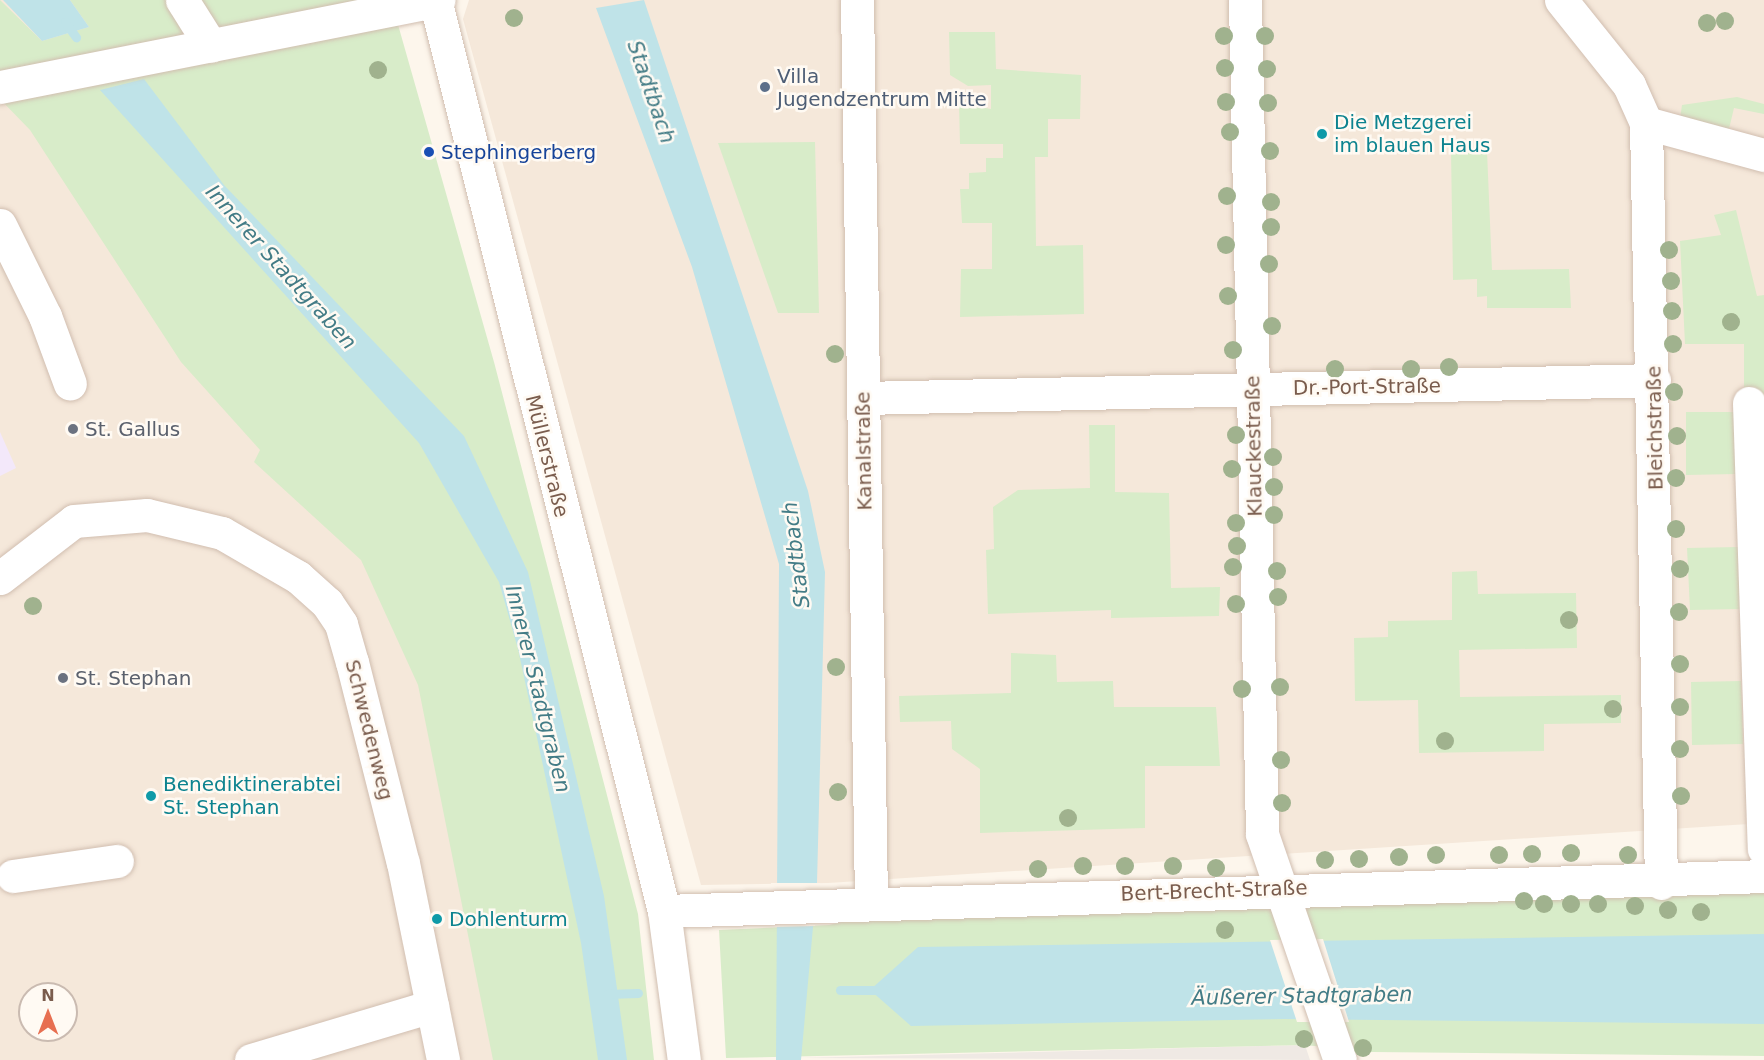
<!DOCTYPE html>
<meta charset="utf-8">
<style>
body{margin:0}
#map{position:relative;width:1764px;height:1060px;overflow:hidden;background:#fdf6ec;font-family:"DejaVu Sans",sans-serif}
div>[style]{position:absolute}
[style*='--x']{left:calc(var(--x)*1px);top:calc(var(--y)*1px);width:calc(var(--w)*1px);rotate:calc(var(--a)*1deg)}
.residential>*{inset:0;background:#f5e8da}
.industrial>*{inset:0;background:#efe9e4}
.education>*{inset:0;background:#f3e8fa}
.green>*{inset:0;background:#d8ecc9}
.water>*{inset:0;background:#bfe3e8}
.pier>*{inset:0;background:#fdf6ec}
.stream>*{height:9px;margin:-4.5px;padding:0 4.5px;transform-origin:4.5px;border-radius:4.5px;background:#bfe3e8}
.roads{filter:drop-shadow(0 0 2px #d1beb0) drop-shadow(0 0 2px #d1beb0)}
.minor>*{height:33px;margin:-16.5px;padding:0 16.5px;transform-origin:16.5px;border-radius:16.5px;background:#fff}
.trees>*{width:18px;height:18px;margin:-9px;border-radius:50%;background:#a0b28e}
.dots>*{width:16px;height:16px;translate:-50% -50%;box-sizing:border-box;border:3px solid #fffaf3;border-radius:50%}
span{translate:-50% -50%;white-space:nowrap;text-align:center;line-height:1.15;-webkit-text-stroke:5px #fffaf3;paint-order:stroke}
.service-label{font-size:20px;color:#4e5e75}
.left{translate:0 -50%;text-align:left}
.culture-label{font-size:20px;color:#0d838f}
.transit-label{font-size:20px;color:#164399}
.street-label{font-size:20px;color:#7a5c4d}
.worship-label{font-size:20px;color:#5b616d}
.water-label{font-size:21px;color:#437c86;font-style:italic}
.north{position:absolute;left:18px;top:982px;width:60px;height:60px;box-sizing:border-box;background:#fffaf3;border:2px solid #cabbb1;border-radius:50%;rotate:0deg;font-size:16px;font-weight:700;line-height:24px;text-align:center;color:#7a5c4d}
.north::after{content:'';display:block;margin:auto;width:21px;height:27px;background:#e76f51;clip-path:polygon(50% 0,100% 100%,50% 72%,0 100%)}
</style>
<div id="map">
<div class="residential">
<i style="clip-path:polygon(evenodd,0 0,261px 0,460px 579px,547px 1060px,0 1060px,0 0,30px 994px,66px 994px,66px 1030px,30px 1030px,30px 994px)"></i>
<i style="clip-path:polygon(469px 0,1764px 0,1764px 823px,828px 883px,701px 885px,463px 19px)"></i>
</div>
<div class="industrial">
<i style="clip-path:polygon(1305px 1045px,1310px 1060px,800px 1058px)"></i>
</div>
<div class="education">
<i style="clip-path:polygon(0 432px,16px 468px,0 476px)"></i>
</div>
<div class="green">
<i style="clip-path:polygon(0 0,42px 41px,89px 27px,70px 0,391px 0,494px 362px,638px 914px,654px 1060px,493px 1060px,418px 685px,361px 560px,254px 462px,260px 450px,181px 362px,30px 130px,0 99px)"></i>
<i style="clip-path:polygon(949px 32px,995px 32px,996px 69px,1081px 75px,1080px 119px,1048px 119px,1048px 157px,1035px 157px,1036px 246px,1083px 245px,1084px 314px,960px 317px,961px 269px,992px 269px,992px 223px,962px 223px,960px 189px,969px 189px,969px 173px,986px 172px,986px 158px,1003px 158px,1003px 144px,960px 144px,959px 103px,991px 109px,991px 85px,968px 86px,950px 75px)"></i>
<i style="clip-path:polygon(1737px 97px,1764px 104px,1764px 114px,1734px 108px,1729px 129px,1680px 119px,1682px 105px)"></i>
<i style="clip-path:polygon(815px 142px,819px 313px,778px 313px,718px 143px)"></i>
<i style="clip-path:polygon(1451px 151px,1487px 151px,1492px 270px,1569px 269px,1571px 308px,1487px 308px,1487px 296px,1477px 297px,1477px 279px,1453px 280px)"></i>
<i style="clip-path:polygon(1736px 210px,1757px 296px,1764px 295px,1764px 582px,1744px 398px,1744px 344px,1685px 344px,1680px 241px,1721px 235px,1714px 215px)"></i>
<i style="clip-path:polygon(1686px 412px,1734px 412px,1736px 474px,1686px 475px)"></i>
<i style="clip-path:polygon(1089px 425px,1115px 425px,1115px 492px,1169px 493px,1171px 588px,1220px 587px,1219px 616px,1111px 618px,1111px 610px,988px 614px,986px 550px,994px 549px,993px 507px,1018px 490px,1090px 488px)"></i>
<i style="clip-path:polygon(1738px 547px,1740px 609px,1690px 610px,1687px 548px)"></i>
<i style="clip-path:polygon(1477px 571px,1478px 594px,1576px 593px,1577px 648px,1459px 650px,1460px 697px,1621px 695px,1621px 723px,1544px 724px,1544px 751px,1419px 753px,1418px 700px,1355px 701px,1354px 638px,1388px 637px,1388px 621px,1452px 620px,1452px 572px)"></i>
<i style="clip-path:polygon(1011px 653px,1056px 655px,1057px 682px,1113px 681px,1114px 707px,1216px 707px,1220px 766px,1145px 766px,1145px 828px,980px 833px,980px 769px,952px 749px,951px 721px,900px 722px,899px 696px,1011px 693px)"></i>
<i style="clip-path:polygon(1741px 681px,1743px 744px,1692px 745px,1691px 682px)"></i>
<i style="clip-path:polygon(1764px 889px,1764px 1056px,1372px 1052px,1305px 1045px,726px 1058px,719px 930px,829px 925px,871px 915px)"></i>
</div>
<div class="water">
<i style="clip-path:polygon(3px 0,70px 0,89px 27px,42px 41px)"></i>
<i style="clip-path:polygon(644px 0,808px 491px,825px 572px,817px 883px,801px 1060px,776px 1060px,779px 564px,692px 267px,596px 8px)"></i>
<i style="clip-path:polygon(144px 79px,224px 185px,464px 436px,528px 572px,604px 896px,627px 1060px,598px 1060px,581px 943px,518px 649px,499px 582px,419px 443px,100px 90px)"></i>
<i style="clip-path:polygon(1764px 934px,1764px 1024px,1284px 1019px,911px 1026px,870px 990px,918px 947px)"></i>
</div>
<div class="pier">
<i style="clip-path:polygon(771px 883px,820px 883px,815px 926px,772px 927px)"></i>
<i style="clip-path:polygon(1323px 939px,1349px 1022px,1297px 1022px,1270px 940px)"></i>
</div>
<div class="stream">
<i style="--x:65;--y:22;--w:19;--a:54"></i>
<i style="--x:840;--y:990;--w:43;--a:0"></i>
<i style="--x:607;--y:994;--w:31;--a:-2"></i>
</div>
<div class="roads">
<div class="minor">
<i style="--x:182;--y:0;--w:54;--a:57.8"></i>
<i style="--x:435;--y:0;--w:939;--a:75.89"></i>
<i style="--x:664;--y:911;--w:150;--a:82.4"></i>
<i style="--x:857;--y:0;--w:903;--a:89.11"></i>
<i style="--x:1245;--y:0;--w:834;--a:88.83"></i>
<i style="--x:1262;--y:834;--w:239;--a:71"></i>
<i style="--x:1561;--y:0;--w:109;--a:51.3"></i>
<i style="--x:1629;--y:85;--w:42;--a:65.9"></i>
<i style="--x:1646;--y:123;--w:760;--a:88.87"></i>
<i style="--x:0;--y:87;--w:447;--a:-11.2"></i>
<i style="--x:1646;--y:123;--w:122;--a:15.2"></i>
<i style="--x:0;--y:225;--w:102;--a:63.7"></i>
<i style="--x:45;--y:316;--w:72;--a:69.8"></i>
<i style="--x:863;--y:398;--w:791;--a:-1.3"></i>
<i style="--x:1749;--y:403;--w:446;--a:88.1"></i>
<i style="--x:0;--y:578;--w:93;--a:-37.6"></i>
<i style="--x:74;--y:521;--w:73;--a:-4.7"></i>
<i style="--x:147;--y:515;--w:77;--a:13.5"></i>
<i style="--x:222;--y:533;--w:88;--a:30.1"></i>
<i style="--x:298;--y:577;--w:39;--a:42"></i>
<i style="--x:327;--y:603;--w:25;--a:56"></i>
<i style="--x:341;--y:624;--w:40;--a:74"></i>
<i style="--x:352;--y:662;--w:207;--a:75.8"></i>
<i style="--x:403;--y:863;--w:201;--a:78.5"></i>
<i style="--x:13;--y:876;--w:105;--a:-8.2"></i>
<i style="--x:664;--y:911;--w:1101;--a:-1.82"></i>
<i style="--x:251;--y:1060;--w:189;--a:-16.6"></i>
</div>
</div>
<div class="trees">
<i style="left:514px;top:18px"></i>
<i style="left:1725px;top:21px"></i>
<i style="left:1707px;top:23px"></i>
<i style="left:1224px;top:36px"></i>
<i style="left:1265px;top:36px"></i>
<i style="left:1225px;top:68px"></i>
<i style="left:1267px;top:69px"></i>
<i style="left:378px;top:70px"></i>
<i style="left:1226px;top:102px"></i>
<i style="left:1268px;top:103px"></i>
<i style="left:1230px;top:132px"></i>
<i style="left:1270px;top:151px"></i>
<i style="left:1227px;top:196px"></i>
<i style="left:1271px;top:202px"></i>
<i style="left:1271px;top:227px"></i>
<i style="left:1226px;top:245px"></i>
<i style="left:1669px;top:250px"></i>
<i style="left:1269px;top:264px"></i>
<i style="left:1671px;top:281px"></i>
<i style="left:1228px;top:296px"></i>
<i style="left:1672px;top:311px"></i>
<i style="left:1731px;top:322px"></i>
<i style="left:1272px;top:326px"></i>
<i style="left:1673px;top:344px"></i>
<i style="left:1233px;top:350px"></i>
<i style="left:835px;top:354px"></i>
<i style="left:1449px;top:367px"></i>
<i style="left:1335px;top:369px"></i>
<i style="left:1411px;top:369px"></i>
<i style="left:1674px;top:392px"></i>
<i style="left:1236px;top:435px"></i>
<i style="left:1677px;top:436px"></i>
<i style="left:1273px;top:457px"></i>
<i style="left:1232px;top:469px"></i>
<i style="left:1676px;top:478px"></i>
<i style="left:1274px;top:487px"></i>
<i style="left:1274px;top:515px"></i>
<i style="left:1236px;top:523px"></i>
<i style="left:1676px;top:529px"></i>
<i style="left:1237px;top:546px"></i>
<i style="left:1233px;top:567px"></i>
<i style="left:1680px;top:569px"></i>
<i style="left:1277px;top:571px"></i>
<i style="left:1278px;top:597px"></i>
<i style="left:1236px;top:604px"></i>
<i style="left:33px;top:606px"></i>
<i style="left:1679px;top:612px"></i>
<i style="left:1569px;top:620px"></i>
<i style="left:1680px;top:664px"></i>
<i style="left:836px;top:667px"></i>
<i style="left:1280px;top:687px"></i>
<i style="left:1242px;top:689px"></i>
<i style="left:1680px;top:707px"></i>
<i style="left:1613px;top:709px"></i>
<i style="left:1445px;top:741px"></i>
<i style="left:1680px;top:749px"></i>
<i style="left:1281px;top:760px"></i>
<i style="left:838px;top:792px"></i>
<i style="left:1681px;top:796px"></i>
<i style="left:1282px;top:803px"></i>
<i style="left:1068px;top:818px"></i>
<i style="left:1571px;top:853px"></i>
<i style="left:1532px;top:854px"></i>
<i style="left:1436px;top:855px"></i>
<i style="left:1499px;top:855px"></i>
<i style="left:1628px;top:855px"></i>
<i style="left:1399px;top:857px"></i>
<i style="left:1359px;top:859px"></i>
<i style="left:1325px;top:860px"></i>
<i style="left:1083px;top:866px"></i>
<i style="left:1125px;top:866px"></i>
<i style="left:1173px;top:866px"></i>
<i style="left:1216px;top:868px"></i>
<i style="left:1038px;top:869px"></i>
<i style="left:1524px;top:901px"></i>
<i style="left:1544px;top:904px"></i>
<i style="left:1571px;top:904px"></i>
<i style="left:1598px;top:904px"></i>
<i style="left:1635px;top:906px"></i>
<i style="left:1668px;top:910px"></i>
<i style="left:1701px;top:912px"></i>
<i style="left:1225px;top:930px"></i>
<i style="left:1304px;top:1039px"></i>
<i style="left:1363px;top:1048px"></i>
</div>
<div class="dots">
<i style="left:765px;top:87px;background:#5c6f8a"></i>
<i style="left:1322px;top:134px;background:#0f9aa8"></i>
<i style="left:429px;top:152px;background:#1a4fb4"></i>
<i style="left:73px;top:429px;background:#6b7280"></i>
<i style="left:63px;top:678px;background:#6b7280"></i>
<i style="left:151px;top:796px;background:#0f9aa8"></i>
<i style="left:437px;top:919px;background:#0f9aa8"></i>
</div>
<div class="service-label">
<span class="left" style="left:777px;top:88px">Villa<br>Jugendzentrum Mitte</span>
</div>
<div class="culture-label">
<span class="left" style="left:1334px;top:134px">Die Metzgerei<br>im blauen Haus</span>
<span class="left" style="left:163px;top:796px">Benediktinerabtei<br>St. Stephan</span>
<span class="left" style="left:449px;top:919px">Dohlenturm</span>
</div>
<div class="transit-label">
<span class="left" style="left:441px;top:152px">Stephingerberg</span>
</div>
<div class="street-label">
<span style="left:1367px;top:387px;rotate:-1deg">Dr.-Port-Straße</span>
<span style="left:1655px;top:428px;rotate:-91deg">Bleichstraße</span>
<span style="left:1254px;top:446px;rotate:-91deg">Klauckestraße</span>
<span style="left:864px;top:451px;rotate:-91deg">Kanalstraße</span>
<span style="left:547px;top:456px;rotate:76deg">Müllerstraße</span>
<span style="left:369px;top:730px;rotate:76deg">Schwedenweg</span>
<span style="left:1214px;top:891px;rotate:-2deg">Bert-Brecht-Straße</span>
</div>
<div class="worship-label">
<span class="left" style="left:85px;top:429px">St. Gallus</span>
<span class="left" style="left:75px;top:678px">St. Stephan</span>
</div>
<div class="water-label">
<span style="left:651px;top:92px;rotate:71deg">Stadtbach</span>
<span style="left:281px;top:267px;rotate:48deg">Innerer Stadtgraben</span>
<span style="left:796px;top:555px;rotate:-97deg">Stadtbach</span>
<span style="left:538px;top:689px;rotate:76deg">Innerer Stadtgraben</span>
<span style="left:1302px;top:996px;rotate:-1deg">Äußerer Stadtgraben</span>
</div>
<div class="north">N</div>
</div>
